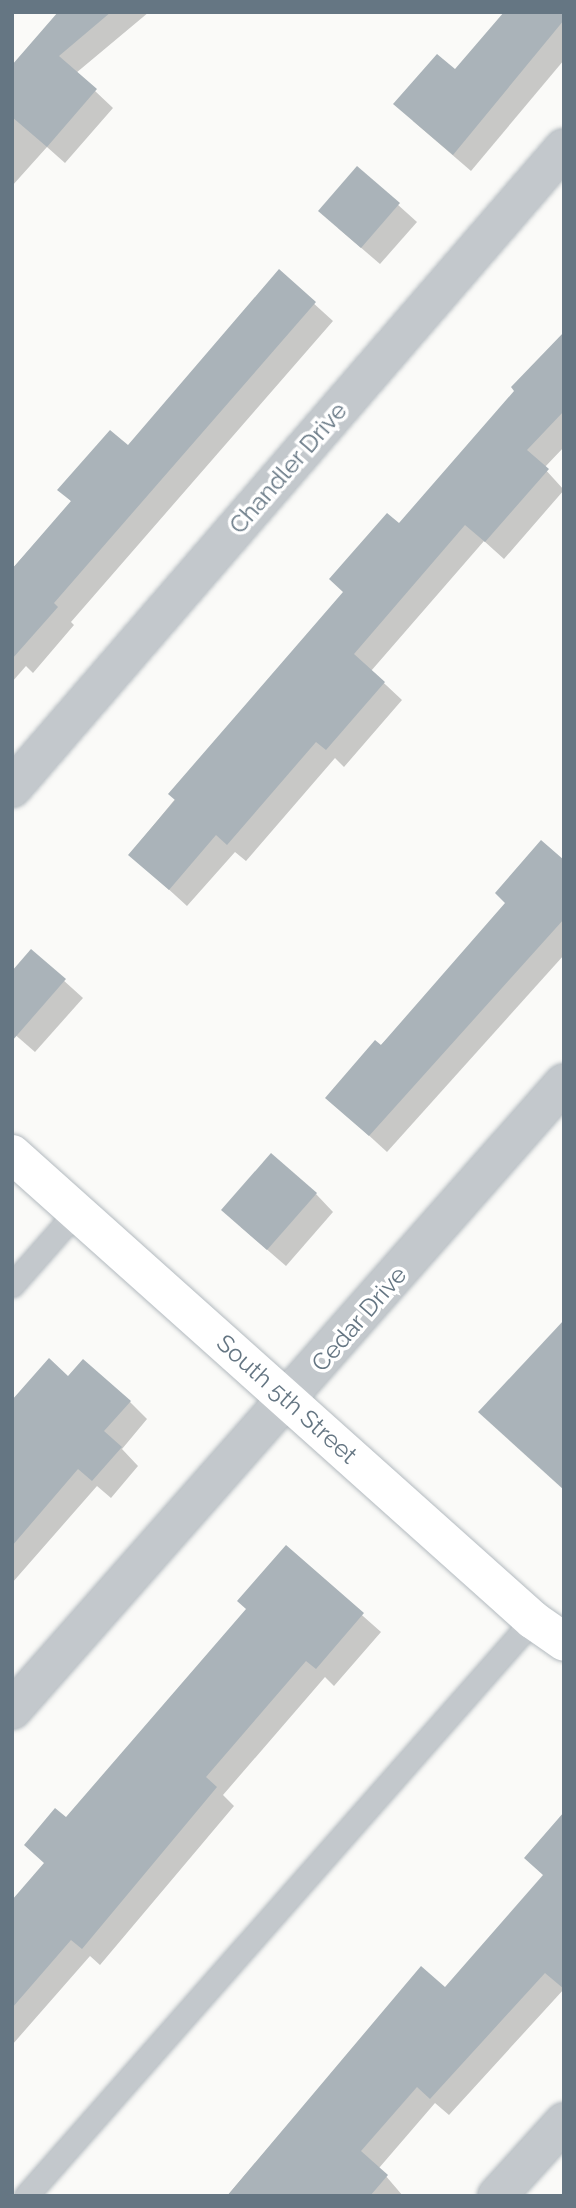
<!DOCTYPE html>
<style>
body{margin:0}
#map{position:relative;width:576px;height:2208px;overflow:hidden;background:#fafaf8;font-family:Raleway,sans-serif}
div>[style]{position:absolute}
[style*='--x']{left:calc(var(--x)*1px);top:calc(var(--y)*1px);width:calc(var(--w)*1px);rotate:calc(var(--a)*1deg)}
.shadow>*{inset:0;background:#0003}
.building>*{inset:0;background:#aab3b9}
.roads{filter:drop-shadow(0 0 2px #b3babf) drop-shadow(0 0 2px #b3babf)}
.lane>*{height:23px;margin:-11.5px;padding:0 11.5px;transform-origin:11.5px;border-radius:11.5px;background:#c3c8cc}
.street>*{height:38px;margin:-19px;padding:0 19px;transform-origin:19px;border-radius:19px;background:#c3c8cc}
.secondary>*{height:38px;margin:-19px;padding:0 19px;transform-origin:19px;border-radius:19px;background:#fff}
span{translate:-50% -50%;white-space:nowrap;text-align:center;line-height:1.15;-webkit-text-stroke:7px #fff;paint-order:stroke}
.street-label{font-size:24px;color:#657683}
.frame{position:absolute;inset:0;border:14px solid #657683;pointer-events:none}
</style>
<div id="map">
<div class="shadow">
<i style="clip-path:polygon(61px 12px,149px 12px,76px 73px,113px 108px,65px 163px,47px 147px,12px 186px,12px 70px)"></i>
<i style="clip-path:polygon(564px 12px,564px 60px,471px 171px,413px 121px,455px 72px)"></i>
<i style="clip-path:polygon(357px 168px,417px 222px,380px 264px,338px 228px)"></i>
<i style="clip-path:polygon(279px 272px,333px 321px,71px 622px,74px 625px,33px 673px,26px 666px,12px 682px,12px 569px,72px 502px,60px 490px,128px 448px)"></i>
<i style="clip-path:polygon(564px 334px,564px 447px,544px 468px,564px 490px,504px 559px,484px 541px,371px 671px,402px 700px,344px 767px,335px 758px,246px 861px,235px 852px,187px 906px,130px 854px,399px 526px)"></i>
<i style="clip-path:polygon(564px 862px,564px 955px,387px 1152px,328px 1098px)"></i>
<i style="clip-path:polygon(31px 951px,83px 998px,35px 1052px,12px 1032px)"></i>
<i style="clip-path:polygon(316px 1194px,333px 1212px,286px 1266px,241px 1227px)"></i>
<i style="clip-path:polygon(69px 1378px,130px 1402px,147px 1419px,122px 1449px,138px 1466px,111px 1498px,97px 1486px,12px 1583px,12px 1439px)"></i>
<i style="clip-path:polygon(286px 1548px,381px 1632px,334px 1686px,325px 1677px,223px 1795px,234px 1806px,100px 1965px,90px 1956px,12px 2045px,12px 1903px,46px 1864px,66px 1820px,247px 1609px)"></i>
<i style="clip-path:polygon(564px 1815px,564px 1989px,449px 2115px,435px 2103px,379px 2168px,403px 2196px,227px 2196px,421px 1969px,445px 1989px,544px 1876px)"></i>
</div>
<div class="building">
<i style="clip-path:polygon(58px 12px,111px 12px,59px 56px,97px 89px,47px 147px,12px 117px,12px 65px)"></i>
<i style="clip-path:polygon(504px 12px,564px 12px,564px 20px,453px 155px,393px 104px,437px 54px,455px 69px)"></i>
<i style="clip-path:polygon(357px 166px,400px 203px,361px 248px,318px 211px)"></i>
<i style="clip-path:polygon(279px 269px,316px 302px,54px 603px,58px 607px,12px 659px,12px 569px,71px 501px,57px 490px,110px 430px,128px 445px)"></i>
<i style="clip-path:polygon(564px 332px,564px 411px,527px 450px,549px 469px,485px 542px,465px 525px,354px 654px,385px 682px,326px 750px,316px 742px,227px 845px,216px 835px,169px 890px,128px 855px,175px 800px,168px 794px,343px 592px,329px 579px,387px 513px,399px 523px,514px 391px,511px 387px)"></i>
<i style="clip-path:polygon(541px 840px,564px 860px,564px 919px,369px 1136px,325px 1098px,375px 1040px,381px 1045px,505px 903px,495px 893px)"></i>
<i style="clip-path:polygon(31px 949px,66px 979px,12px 1041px,12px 971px)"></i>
<i style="clip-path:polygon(271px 1153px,317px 1193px,267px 1250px,221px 1210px)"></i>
<i style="clip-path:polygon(564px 1320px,564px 1490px,478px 1412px)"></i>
<i style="clip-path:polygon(49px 1358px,68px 1376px,83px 1359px,131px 1401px,104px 1431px,122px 1447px,92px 1481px,78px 1469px,12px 1546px,12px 1400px)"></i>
<i style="clip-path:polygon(286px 1545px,364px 1613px,316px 1669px,306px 1661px,206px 1777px,217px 1787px,82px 1949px,71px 1940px,12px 2008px,12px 1900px,44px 1863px,24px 1845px,55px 1808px,66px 1817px,246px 1609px,237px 1601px)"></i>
<i style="clip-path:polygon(564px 1812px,564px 1989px,545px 1973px,430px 2099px,417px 2087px,361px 2151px,388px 2175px,370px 2196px,227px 2196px,421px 1966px,445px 1987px,543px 1875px,524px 1858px)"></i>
</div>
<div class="roads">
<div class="lane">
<i style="--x:12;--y:1285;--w:98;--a:-48.7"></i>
<i style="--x:26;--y:2196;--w:767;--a:-48.65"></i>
</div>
<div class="street">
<i style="--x:12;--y:788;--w:845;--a:-49.22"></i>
<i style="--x:12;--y:1710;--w:835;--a:-48.64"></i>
<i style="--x:497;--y:2196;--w:100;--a:-47.8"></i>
</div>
<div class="secondary">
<i style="--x:12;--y:1154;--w:699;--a:41.81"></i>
<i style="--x:533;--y:1620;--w:38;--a:35"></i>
</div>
</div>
<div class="street-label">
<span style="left:288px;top:468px;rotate:-49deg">Chandler Drive</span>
<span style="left:359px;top:1319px;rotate:-49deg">Cedar Drive</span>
<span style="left:287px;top:1399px;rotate:42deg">South 5th Street</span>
</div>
<div class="frame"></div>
</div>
